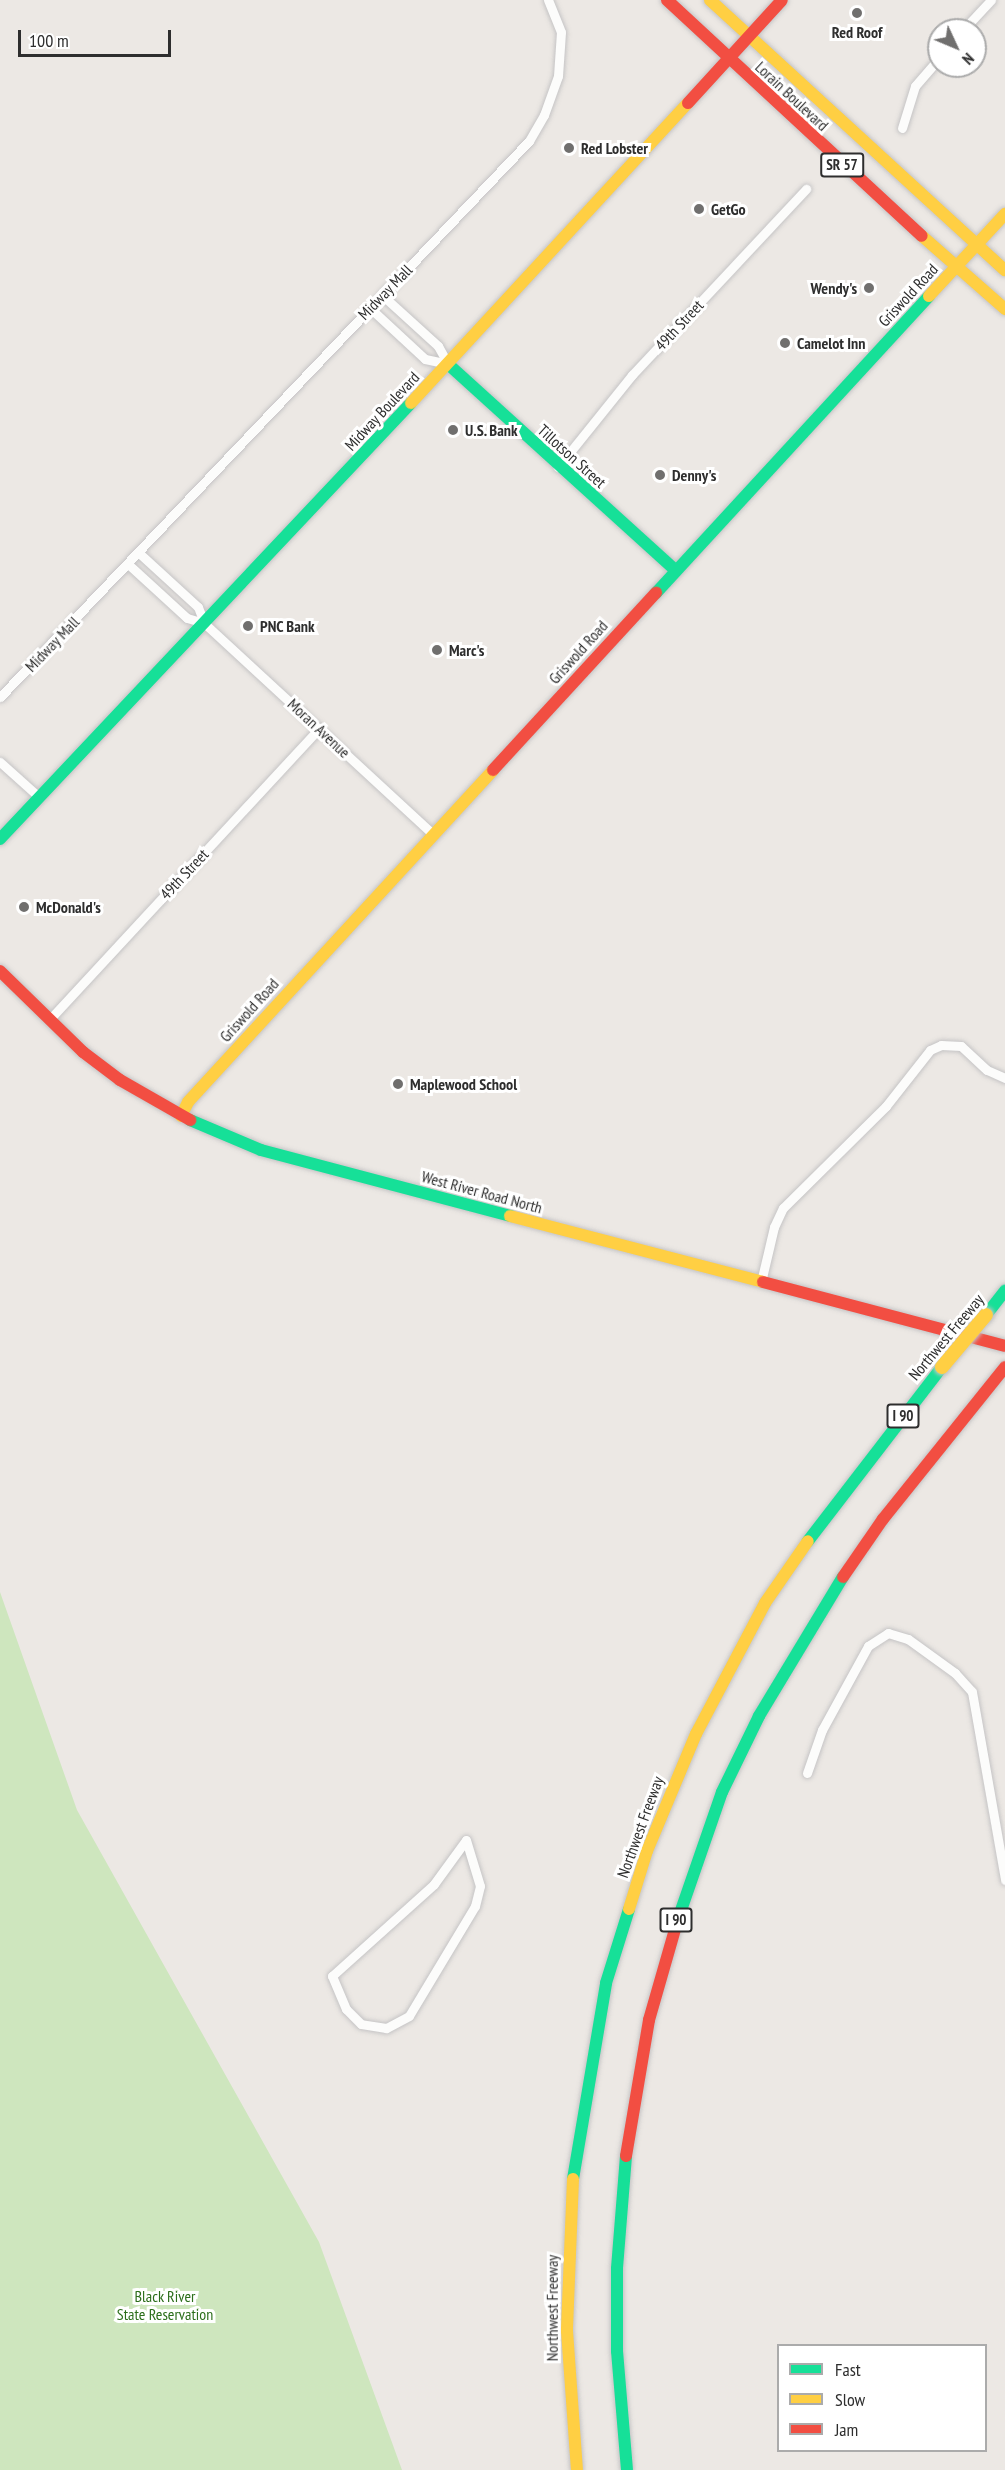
<!DOCTYPE html>
<style>
body{margin:0}
#map{position:relative;width:1005px;height:2470px;overflow:hidden;background:#ece8e4;font-family:"PT Sans Narrow",sans-serif}
div>[style]{position:absolute}
[style*='--x']{left:calc(var(--x)*1px);top:calc(var(--y)*1px);width:calc(var(--w)*1px);rotate:calc(var(--a)*1deg)}
.green>*{inset:0;background:#cee6be}
.roads{filter:drop-shadow(0 0 2px #c5c4c5) drop-shadow(0 0 2px #c5c4c5)}
.street>*{height:9px;margin:-4.5px;padding:0 4.5px;transform-origin:4.5px;border-radius:4.5px;background:#fcfcfb}
.fast>*{height:12px;margin:-6px;padding:0 6px;transform-origin:6px;border-radius:6px;background:#16e098}
.slow>*{height:12px;margin:-6px;padding:0 6px;transform-origin:6px;border-radius:6px;background:#ffcf43}
.jam>*{height:12px;margin:-6px;padding:0 6px;transform-origin:6px;border-radius:6px;background:#f24e42}
.bridges{filter:drop-shadow(0 0 2px #c6c5c4) drop-shadow(0 0 2px #c6c5c4)}
.slow-bridge>*{height:14px;margin:-7px;padding:0 7px;transform-origin:7px;border-radius:7px;background:#ffcf43}
.dots>*{width:16px;height:16px;translate:-50% -50%;box-sizing:border-box;border:3px solid #fff;border-radius:50%}
span{translate:-50% -50%;white-space:nowrap;text-align:center;line-height:1.15;-webkit-text-stroke:6px #fff;paint-order:stroke}
.shield-label span{padding:2px 4px;background:#fff;border:2px solid;border-radius:4px;-webkit-text-stroke-width:0}
.shield-label{font-size:15px;color:#2e2e2e;font-weight:700}
.poi-label{font-size:16px;color:#2e2e2e;font-weight:700}
.left{translate:0 -50%;text-align:left}
.right{translate:-100% -50%;text-align:right}
.street-label{font-size:16px;color:#2e2e2e}
.park-label{font-size:16px;color:#2c6e1b}
.legend{position:absolute;left:777px;top:2344px;width:210px;height:108px;box-sizing:border-box;background:#fff;border:2px solid #ababab;margin:0;padding:8px 10px;list-style:none;font-size:18px;color:#2e2e2e}
.legend li{display:flex;align-items:center;gap:12px;height:30px}
.legend b{width:30px;border:2px solid #ababab}
.north{position:absolute;left:927px;top:18px;width:60px;height:60px;box-sizing:border-box;background:#fff;border:2px solid #ababab;border-radius:50%;rotate:134deg;font-size:16px;font-weight:700;line-height:24px;text-align:center;color:#2e2e2e}
.north::after{content:'';display:block;margin:auto;width:21px;height:27px;background:#706f6e;clip-path:polygon(50% 0,100% 100%,50% 72%,0 100%)}
.scale{position:absolute;left:18px;top:30px;width:153px;height:27px;box-sizing:border-box;border:3px solid #2e2e2e;border-top:0;padding-left:8px;font-size:18px;line-height:21px;white-space:nowrap;color:#2e2e2e;-webkit-text-stroke:4px #fff;paint-order:stroke}
</style>
<div id="map">
<div class="green">
<i style="clip-path:polygon(0 1592px,77px 1810px,319px 2242px,402px 2470px,0 2470px)"></i>
</div>
<div class="roads">
<div class="street">
<i style="--x:963;--y:30;--w:41;--a:-47"></i>
<i style="--x:902;--y:128;--w:44;--a:-72.8"></i>
<i style="--x:915;--y:86;--w:37;--a:-49"></i>
<i style="--x:382;--y:295;--w:76;--a:42.3"></i>
<i style="--x:438;--y:346;--w:21;--a:61"></i>
<i style="--x:370;--y:308;--w:75;--a:42.8"></i>
<i style="--x:425;--y:359;--w:24;--a:12"></i>
<i style="--x:558;--y:467;--w:118;--a:-51.2"></i>
<i style="--x:632;--y:375;--w:255;--a:-46.9"></i>
<i style="--x:139;--y:553;--w:80;--a:42.5"></i>
<i style="--x:198;--y:607;--w:17;--a:69"></i>
<i style="--x:204;--y:623;--w:311;--a:42.7"></i>
<i style="--x:128;--y:564;--w:80;--a:42.5"></i>
<i style="--x:187;--y:618;--w:18;--a:16"></i>
<i style="--x:0;--y:697;--w:767;--a:-46.43"></i>
<i style="--x:529;--y:141;--w:30;--a:-60"></i>
<i style="--x:544;--y:115;--w:41;--a:-70.3"></i>
<i style="--x:558;--y:76;--w:44;--a:-86.1"></i>
<i style="--x:561;--y:32;--w:35;--a:-112"></i>
<i style="--x:0;--y:762;--w:52;--a:41.9"></i>
<i style="--x:49;--y:1020;--w:398;--a:-47.2"></i>
<i style="--x:761;--y:1282;--w:57;--a:-76.7"></i>
<i style="--x:774;--y:1227;--w:21;--a:-65"></i>
<i style="--x:783;--y:1208;--w:145;--a:-44.7"></i>
<i style="--x:886;--y:1106;--w:71;--a:-51.8"></i>
<i style="--x:930;--y:1050;--w:12;--a:-24"></i>
<i style="--x:941;--y:1045;--w:20;--a:3"></i>
<i style="--x:961;--y:1046;--w:35;--a:43"></i>
<i style="--x:987;--y:1070;--w:20;--a:24"></i>
<i style="--x:807;--y:1773;--w:46;--a:-70.8"></i>
<i style="--x:822;--y:1730;--w:96;--a:-61.3"></i>
<i style="--x:868;--y:1646;--w:24;--a:-33"></i>
<i style="--x:888;--y:1633;--w:21;--a:17"></i>
<i style="--x:908;--y:1639;--w:58;--a:35.9"></i>
<i style="--x:955;--y:1673;--w:25;--a:48"></i>
<i style="--x:972;--y:1692;--w:191;--a:80"></i>
<i style="--x:466;--y:1840;--w:48;--a:73.1"></i>
<i style="--x:480;--y:1886;--w:21;--a:104"></i>
<i style="--x:475;--y:1906;--w:128;--a:121"></i>
<i style="--x:409;--y:2016;--w:26;--a:152"></i>
<i style="--x:386;--y:2028;--w:25;--a:-171"></i>
<i style="--x:361;--y:2024;--w:21;--a:-135"></i>
<i style="--x:346;--y:2009;--w:36;--a:-113"></i>
<i style="--x:332;--y:1976;--w:137;--a:-42"></i>
<i style="--x:434;--y:1884;--w:54;--a:-54"></i>
</div>
<div class="fast">
<i style="--x:448;--y:364;--w:307;--a:42.2"></i>
<i style="--x:656;--y:593;--w:403;--a:-47.4"></i>
<i style="--x:0;--y:839;--w:599;--a:-46.69"></i>
<i style="--x:190;--y:1120;--w:77;--a:22.9"></i>
<i style="--x:261;--y:1150;--w:258;--a:14.8"></i>
<i style="--x:986;--y:1315;--w:31;--a:-52"></i>
<i style="--x:808;--y:1541;--w:220;--a:-52.4"></i>
<i style="--x:678;--y:1919;--w:134;--a:-70.9"></i>
<i style="--x:722;--y:1792;--w:85;--a:-64"></i>
<i style="--x:759;--y:1716;--w:162;--a:-58.9"></i>
<i style="--x:626;--y:2156;--w:113;--a:94.6"></i>
<i style="--x:617;--y:2269;--w:82;--a:90"></i>
<i style="--x:617;--y:2351;--w:119;--a:85.2"></i>
<i style="--x:573;--y:2179;--w:199;--a:-80.4"></i>
<i style="--x:606;--y:1983;--w:77;--a:-72.7"></i>
</div>
<div class="slow">
<i style="--x:710;--y:0;--w:400;--a:42.5"></i>
<i style="--x:922;--y:236;--w:111;--a:41.3"></i>
<i style="--x:929;--y:296;--w:112;--a:-47.2"></i>
<i style="--x:411;--y:403;--w:408;--a:-47.3"></i>
<i style="--x:181;--y:1116;--w:16;--a:-63"></i>
<i style="--x:188;--y:1102;--w:451;--a:-47.4"></i>
<i style="--x:510;--y:1216;--w:261;--a:14.6"></i>
<i style="--x:629;--y:1909;--w:61;--a:-72.8"></i>
<i style="--x:647;--y:1851;--w:127;--a:-67.3"></i>
<i style="--x:696;--y:1734;--w:148;--a:-62.2"></i>
<i style="--x:765;--y:1603;--w:75;--a:-55.3"></i>
<i style="--x:573;--y:2179;--w:152;--a:92.3"></i>
<i style="--x:567;--y:2331;--w:139;--a:85.9"></i>
</div>
<div class="jam">
<i style="--x:667;--y:0;--w:347;--a:42.8"></i>
<i style="--x:688;--y:103;--w:139;--a:-47.6"></i>
<i style="--x:493;--y:770;--w:241;--a:-47.4"></i>
<i style="--x:0;--y:971;--w:116;--a:44.3"></i>
<i style="--x:83;--y:1052;--w:46;--a:37.1"></i>
<i style="--x:120;--y:1080;--w:81;--a:29.7"></i>
<i style="--x:763;--y:1282;--w:250;--a:14.8"></i>
<i style="--x:843;--y:1577;--w:70;--a:-55.4"></i>
<i style="--x:883;--y:1519;--w:195;--a:-51.2"></i>
<i style="--x:626;--y:2156;--w:138;--a:-80.4"></i>
<i style="--x:649;--y:2020;--w:105;--a:-74"></i>
</div>
</div>
<div class="bridges">
<div class="slow-bridge">
<i style="--x:942;--y:1367;--w:68;--a:-49.8"></i>
</div>
</div>
<div class="dots">
<i style="left:857px;top:13px;background:#706f6e"></i>
<i style="left:569px;top:148px;background:#706f6e"></i>
<i style="left:699px;top:209px;background:#706f6e"></i>
<i style="left:869px;top:288px;background:#706f6e"></i>
<i style="left:785px;top:343px;background:#706f6e"></i>
<i style="left:453px;top:430px;background:#706f6e"></i>
<i style="left:660px;top:475px;background:#706f6e"></i>
<i style="left:248px;top:626px;background:#706f6e"></i>
<i style="left:437px;top:650px;background:#706f6e"></i>
<i style="left:24px;top:907px;background:#706f6e"></i>
<i style="left:398px;top:1084px;background:#706f6e"></i>
</div>
<div class="shield-label">
<span style="left:842px;top:165px">SR 57</span>
<span style="left:903px;top:1416px">I 90</span>
<span style="left:676px;top:1920px">I 90</span>
</div>
<div class="poi-label">
<span style="left:857px;top:32px">Red Roof</span>
<span class="left" style="left:581px;top:148px">Red Lobster</span>
<span class="left" style="left:711px;top:209px">GetGo</span>
<span class="right" style="left:857px;top:288px">Wendy's</span>
<span class="left" style="left:797px;top:343px">Camelot Inn</span>
<span class="left" style="left:465px;top:430px">U.S. Bank</span>
<span class="left" style="left:672px;top:475px">Denny's</span>
<span class="left" style="left:260px;top:626px">PNC Bank</span>
<span class="left" style="left:449px;top:650px">Marc's</span>
<span class="left" style="left:36px;top:907px">McDonald's</span>
<span class="left" style="left:410px;top:1084px">Maplewood School</span>
</div>
<div class="street-label">
<span style="left:792px;top:96px;rotate:43deg">Lorain Boulevard</span>
<span style="left:385px;top:292px;rotate:-46deg">Midway Mall</span>
<span style="left:908px;top:295px;rotate:-47deg">Griswold Road</span>
<span style="left:679px;top:325px;rotate:-47deg">49th Street</span>
<span style="left:382px;top:411px;rotate:-47deg">Midway Boulevard</span>
<span style="left:572px;top:456px;rotate:42deg">Tillotson Street</span>
<span style="left:52px;top:644px;rotate:-46deg">Midway Mall</span>
<span style="left:578px;top:652px;rotate:-48deg">Griswold Road</span>
<span style="left:319px;top:728px;rotate:43deg">Moran Avenue</span>
<span style="left:184px;top:874px;rotate:-47deg">49th Street</span>
<span style="left:249px;top:1010px;rotate:-48deg">Griswold Road</span>
<span style="left:482px;top:1192px;rotate:15deg">West River Road North</span>
<span style="left:946px;top:1337px;rotate:-50deg">Northwest Freeway</span>
<span style="left:640px;top:1827px;rotate:-70deg">Northwest Freeway</span>
<span style="left:552px;top:2308px;rotate:-90deg">Northwest Freeway</span>
</div>
<div class="park-label">
<span style="left:165px;top:2305px">Black River<br>State Reservation</span>
</div>
<ul class="legend">
<li><b style="height:8px;background:#16e098"></b>Fast</li>
<li><b style="height:8px;background:#ffcf43"></b>Slow</li>
<li><b style="height:8px;background:#f24e42"></b>Jam</li>
</ul>
<div class="north">N</div>
<div class="scale">100 m</div>
</div>
